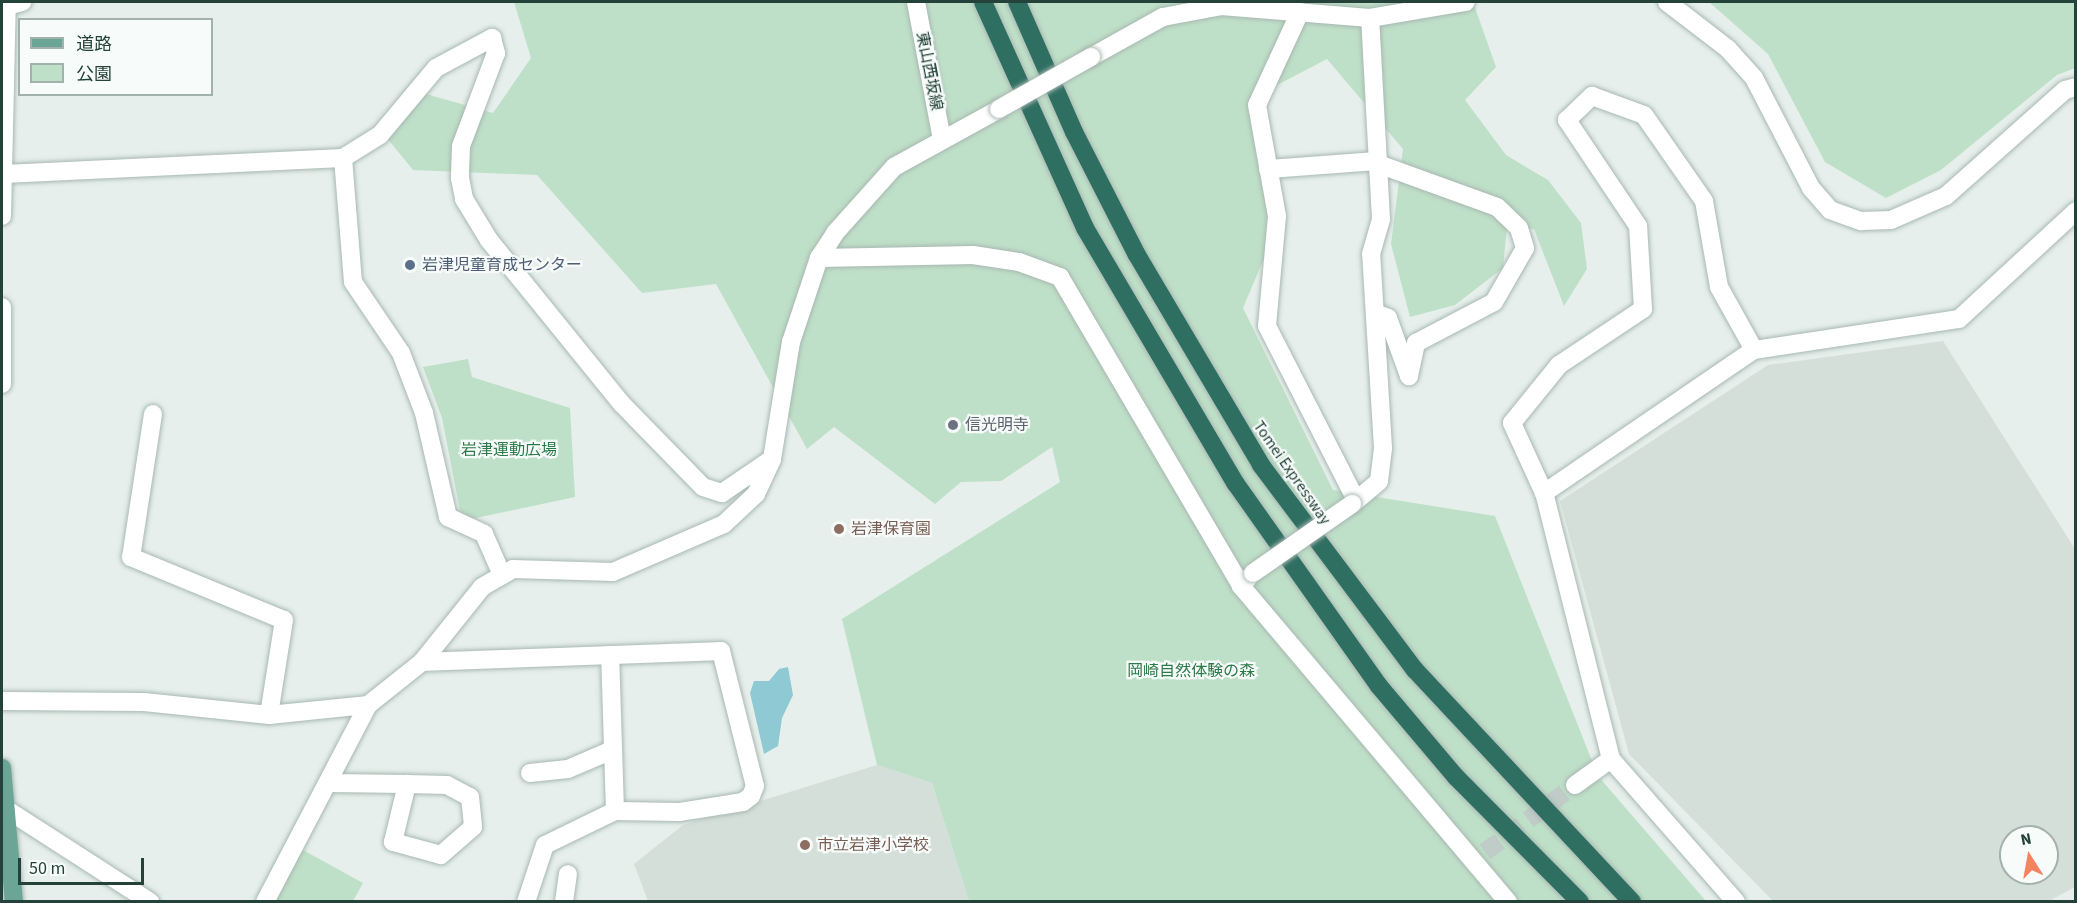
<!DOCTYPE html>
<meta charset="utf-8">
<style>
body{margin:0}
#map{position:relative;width:2077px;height:903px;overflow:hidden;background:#e6efeb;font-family:"Source Sans 3","Noto Sans JP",sans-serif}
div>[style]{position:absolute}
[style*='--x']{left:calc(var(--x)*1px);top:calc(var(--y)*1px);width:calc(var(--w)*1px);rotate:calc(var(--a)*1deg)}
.built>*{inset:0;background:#d4dfda}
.green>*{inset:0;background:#bfe0c8}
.water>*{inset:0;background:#8ec9d4}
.minor-tunnel>*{height:18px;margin-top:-9px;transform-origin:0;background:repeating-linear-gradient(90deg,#bfccc8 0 18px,transparent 0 27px)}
.roads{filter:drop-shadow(0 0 2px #a8b8b2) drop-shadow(0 0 2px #a8b8b2)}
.minor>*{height:18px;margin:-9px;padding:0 9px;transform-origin:9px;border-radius:9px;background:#fff}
.tertiary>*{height:18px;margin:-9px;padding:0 9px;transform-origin:9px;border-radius:9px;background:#fff}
.primary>*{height:18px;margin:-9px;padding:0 9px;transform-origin:9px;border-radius:9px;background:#6aa596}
.motorway>*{height:18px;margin:-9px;padding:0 9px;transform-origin:9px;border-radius:9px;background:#2f6f62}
.bridges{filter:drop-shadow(0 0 2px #a8b8b2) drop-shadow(0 0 2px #a8b8b2)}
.minor-bridge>*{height:18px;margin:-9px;padding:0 9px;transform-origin:9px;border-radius:9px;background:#fff}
.dots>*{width:16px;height:16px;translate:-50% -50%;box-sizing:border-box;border:3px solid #f7fbf9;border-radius:50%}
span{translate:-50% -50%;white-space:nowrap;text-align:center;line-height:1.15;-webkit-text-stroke:4.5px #f7fbf9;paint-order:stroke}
.street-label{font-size:16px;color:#24423a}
.service-label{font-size:16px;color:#4e5e75}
.left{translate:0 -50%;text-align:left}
.worship-label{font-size:16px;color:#5b616d}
.park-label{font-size:16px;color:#2d7a4b}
.education-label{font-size:16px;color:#785e54}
.frame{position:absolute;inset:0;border:3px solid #24423a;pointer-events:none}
.legend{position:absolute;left:18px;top:18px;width:195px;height:78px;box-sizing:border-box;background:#f7fbf9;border:2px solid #a3b1ad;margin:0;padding:8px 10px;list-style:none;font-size:18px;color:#24423a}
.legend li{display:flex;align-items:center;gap:12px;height:30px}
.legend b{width:30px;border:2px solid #a3b1ad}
.north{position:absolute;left:1999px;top:825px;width:60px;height:60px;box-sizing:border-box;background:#f7fbf9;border:2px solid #a3b1ad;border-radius:50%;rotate:349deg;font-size:16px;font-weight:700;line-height:24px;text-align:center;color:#24423a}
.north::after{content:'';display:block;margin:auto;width:21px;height:27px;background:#f4845f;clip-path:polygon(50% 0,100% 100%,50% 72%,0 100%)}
.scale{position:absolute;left:18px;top:858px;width:126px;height:27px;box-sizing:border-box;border:3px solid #24423a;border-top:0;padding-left:8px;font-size:18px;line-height:21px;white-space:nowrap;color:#24423a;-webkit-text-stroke:4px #f7fbf9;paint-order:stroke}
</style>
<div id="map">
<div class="built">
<i style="clip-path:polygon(evenodd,1943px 341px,2075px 549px,2075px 887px,2049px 901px,1773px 901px,1629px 754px,1560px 501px,1768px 365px,1943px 341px,2011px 837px,2047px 837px,2047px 873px,2011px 873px,2011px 837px)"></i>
<i style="clip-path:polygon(877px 765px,932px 783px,969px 901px,648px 901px,634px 864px,683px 825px)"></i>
</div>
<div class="green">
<i style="clip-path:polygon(514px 2px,1473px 2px,1496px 67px,1465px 100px,1506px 155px,1548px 180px,1581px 223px,1587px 269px,1564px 306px,1534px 229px,1507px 227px,1503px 268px,1455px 305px,1410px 317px,1391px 244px,1403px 149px,1327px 59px,1264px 92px,1282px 216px,1243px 308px,1333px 490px,1495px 516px,1598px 776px,1706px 901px,969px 901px,932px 783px,877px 765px,842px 619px,1060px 482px,1052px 447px,1001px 481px,961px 482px,935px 504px,834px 427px,807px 449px,716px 284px,642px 293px,537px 175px,413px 170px,382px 132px,419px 92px,493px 113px,531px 58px)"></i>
<i style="clip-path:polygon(1709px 2px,2075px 2px,2075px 68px,2057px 75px,1941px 170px,1886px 198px,1825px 162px,1768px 54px)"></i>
<i style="clip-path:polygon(468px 359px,472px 377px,570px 408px,575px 497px,462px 521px,442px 418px,423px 367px)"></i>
<i style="clip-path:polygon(303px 850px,363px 883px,353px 901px,271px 902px)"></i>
</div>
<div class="water">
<i style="clip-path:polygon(788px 667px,793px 695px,782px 718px,778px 746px,764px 754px,750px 693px,754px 681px,769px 681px,779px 669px)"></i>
</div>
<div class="minor-tunnel">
<i style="--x:1485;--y:852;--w:112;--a:-36.7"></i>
</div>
<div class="roads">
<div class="minor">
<i style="--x:1667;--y:2;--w:77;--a:37.6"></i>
<i style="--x:1728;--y:49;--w:39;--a:48"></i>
<i style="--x:1754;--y:78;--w:124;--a:62.6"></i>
<i style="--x:1811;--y:188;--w:29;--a:49"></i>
<i style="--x:1830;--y:210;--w:33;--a:20"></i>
<i style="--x:1861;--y:221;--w:30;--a:-2"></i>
<i style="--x:1891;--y:220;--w:60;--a:-23.6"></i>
<i style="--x:1946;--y:196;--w:159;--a:-41.7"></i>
<i style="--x:2065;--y:90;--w:11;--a:-15"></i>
<i style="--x:7;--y:6;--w:16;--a:-15"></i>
<i style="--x:1300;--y:12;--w:102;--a:114.8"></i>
<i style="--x:1257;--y:105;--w:113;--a:79.8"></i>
<i style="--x:1277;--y:216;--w:110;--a:95.2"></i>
<i style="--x:1267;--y:326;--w:195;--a:62.9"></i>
<i style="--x:1091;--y:57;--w:82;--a:-29.1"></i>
<i style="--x:1163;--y:17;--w:59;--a:-10.7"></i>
<i style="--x:1221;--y:6;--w:149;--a:4.6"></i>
<i style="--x:1370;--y:18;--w:97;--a:-9.5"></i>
<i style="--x:343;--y:158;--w:124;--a:85.4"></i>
<i style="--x:353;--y:282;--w:86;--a:55.9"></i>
<i style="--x:401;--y:353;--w:64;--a:69"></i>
<i style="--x:424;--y:413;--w:107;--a:77"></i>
<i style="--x:448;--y:517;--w:40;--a:25"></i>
<i style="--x:484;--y:534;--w:45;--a:66.3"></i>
<i style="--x:1268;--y:169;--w:110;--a:-4.2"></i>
<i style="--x:4;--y:174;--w:339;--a:-2.7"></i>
<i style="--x:343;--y:158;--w:44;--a:-31.9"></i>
<i style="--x:380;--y:135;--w:87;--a:-50.1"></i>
<i style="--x:436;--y:68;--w:64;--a:-28.2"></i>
<i style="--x:492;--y:38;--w:16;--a:75"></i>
<i style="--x:496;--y:53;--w:99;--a:110.6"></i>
<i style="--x:461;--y:146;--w:32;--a:92"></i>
<i style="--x:460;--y:178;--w:21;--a:79"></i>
<i style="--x:464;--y:199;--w:48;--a:58.6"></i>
<i style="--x:489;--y:240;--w:210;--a:51"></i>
<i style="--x:621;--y:403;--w:117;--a:45.7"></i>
<i style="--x:703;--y:487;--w:20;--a:18"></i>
<i style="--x:722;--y:493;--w:60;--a:-34.2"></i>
<i style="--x:819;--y:258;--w:154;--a:-1.1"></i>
<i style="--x:973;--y:255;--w:47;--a:8.7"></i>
<i style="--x:1019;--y:262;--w:44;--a:20.1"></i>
<i style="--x:1060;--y:277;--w:358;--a:59.6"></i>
<i style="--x:1375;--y:313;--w:14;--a:21"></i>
<i style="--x:1388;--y:318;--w:62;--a:70.1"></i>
<i style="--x:1409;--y:376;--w:34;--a:-78"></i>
<i style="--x:1416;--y:343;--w:88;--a:-27.7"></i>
<i style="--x:1494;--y:302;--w:62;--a:-60.1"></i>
<i style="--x:1525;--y:248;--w:21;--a:-107"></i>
<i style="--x:1519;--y:228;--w:30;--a:-136"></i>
<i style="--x:1497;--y:207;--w:127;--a:-160.1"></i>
<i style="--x:153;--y:414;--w:145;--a:98.7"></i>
<i style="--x:131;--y:557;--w:165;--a:22.4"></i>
<i style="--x:284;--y:620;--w:96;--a:99"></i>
<i style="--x:1544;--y:493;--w:254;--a:-34.3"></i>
<i style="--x:1754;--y:350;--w:207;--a:-8.6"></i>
<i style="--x:1959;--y:319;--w:159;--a:-42.7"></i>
<i style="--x:1352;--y:504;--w:35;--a:-40"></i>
<i style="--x:1379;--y:481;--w:33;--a:-83"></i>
<i style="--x:1383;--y:448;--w:194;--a:-93.5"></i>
<i style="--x:1371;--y:254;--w:36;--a:-74"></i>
<i style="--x:1381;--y:219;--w:201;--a:-93.1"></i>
<i style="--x:1248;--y:578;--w:11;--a:131"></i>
<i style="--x:1241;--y:586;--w:414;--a:49.8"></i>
<i style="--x:422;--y:662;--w:299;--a:-2.1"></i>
<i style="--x:721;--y:651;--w:139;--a:75.9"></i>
<i style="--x:755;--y:786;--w:11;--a:112"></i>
<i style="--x:751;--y:796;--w:10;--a:143"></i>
<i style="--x:743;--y:802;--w:65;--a:171.1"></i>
<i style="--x:679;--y:812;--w:64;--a:-179.1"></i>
<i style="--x:2;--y:701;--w:142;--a:0.4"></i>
<i style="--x:144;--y:702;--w:126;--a:5.9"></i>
<i style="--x:269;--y:715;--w:100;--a:-5.8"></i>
<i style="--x:368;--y:705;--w:69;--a:-38.5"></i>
<i style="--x:422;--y:662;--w:96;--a:-51.3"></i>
<i style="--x:482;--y:587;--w:36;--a:-30"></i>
<i style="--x:513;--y:569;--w:100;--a:1.7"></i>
<i style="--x:613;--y:572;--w:121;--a:-23.4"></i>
<i style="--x:724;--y:524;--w:44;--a:-43.2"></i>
<i style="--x:756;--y:494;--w:38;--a:-65"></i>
<i style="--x:772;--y:459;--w:119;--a:-80.8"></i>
<i style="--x:791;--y:342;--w:89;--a:-71.6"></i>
<i style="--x:819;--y:258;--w:30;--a:-57"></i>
<i style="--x:835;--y:233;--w:89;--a:-48.2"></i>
<i style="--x:894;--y:167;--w:120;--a:-28.9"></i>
<i style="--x:530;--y:773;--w:38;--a:-6"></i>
<i style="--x:568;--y:769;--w:46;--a:-23.2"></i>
<i style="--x:329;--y:783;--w:78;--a:0.7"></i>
<i style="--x:407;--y:784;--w:40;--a:1.4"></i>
<i style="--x:447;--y:785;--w:26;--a:28"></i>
<i style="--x:470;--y:797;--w:30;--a:84"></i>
<i style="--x:473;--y:827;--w:43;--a:138.8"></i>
<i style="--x:441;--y:855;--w:50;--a:-164.8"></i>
<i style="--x:393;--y:842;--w:60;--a:-76.4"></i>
<i style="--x:1575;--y:785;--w:44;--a:-35.8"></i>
<i style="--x:9;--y:811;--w:168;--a:32.8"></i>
<i style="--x:265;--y:902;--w:222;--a:-62.4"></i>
<i style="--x:526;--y:902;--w:60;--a:-71.6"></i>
<i style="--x:545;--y:845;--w:78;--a:-25.9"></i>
<i style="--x:615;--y:811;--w:156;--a:-91.8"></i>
<i style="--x:564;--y:902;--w:28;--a:-82"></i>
<i style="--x:1736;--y:902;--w:190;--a:-131.2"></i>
<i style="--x:1611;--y:759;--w:274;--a:-104.1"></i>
<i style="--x:1544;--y:493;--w:77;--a:-114.6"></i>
<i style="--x:1512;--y:423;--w:75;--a:-51"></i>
<i style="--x:1559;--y:365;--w:101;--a:-33.7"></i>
<i style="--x:1643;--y:309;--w:83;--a:-93.4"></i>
<i style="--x:1638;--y:226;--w:128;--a:-123.8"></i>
<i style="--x:1567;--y:120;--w:35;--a:-44"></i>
<i style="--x:1592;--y:96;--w:55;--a:20.1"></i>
<i style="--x:1644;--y:115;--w:105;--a:55.1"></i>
<i style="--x:1704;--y:201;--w:87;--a:80.1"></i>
<i style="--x:1719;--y:287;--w:72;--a:60.9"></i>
</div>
<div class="tertiary">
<i style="--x:916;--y:2;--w:140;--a:79.3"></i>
<i style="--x:2;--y:216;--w:214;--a:-88.7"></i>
<i style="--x:2;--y:307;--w:77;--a:90"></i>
</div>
<div class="primary">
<i style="--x:2;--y:768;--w:135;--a:84.9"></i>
</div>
<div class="motorway">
<i style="--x:983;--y:2;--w:248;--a:65.7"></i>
<i style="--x:1085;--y:228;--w:297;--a:59.5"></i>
<i style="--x:1236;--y:484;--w:247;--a:54.7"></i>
<i style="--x:1379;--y:686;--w:119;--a:49.8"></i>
<i style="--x:1456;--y:777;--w:176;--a:45.2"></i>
<i style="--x:1017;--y:2;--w:142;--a:66.3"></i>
<i style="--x:1074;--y:132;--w:138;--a:62.9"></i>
<i style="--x:1137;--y:255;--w:244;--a:59.4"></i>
<i style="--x:1261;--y:465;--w:256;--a:53.1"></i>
<i style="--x:1415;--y:670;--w:318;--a:46.9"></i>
</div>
</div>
<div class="bridges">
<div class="minor-bridge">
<i style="--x:999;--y:109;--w:106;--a:-29.5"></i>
<i style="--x:1253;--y:573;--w:121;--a:-34.9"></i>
</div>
</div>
<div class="dots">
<i style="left:410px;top:265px;background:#5c6f8a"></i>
<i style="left:953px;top:425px;background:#6b7280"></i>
<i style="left:839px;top:529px;background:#8d6e63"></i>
<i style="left:805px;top:845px;background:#8d6e63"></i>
</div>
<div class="street-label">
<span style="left:929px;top:71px;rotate:79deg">東山西坂線</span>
<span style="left:1292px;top:473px;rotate:55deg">Tomei Expressway</span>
</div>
<div class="service-label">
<span class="left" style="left:422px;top:265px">岩津児童育成センター</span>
</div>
<div class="worship-label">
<span class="left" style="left:965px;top:425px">信光明寺</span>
</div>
<div class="park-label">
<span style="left:509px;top:450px">岩津運動広場</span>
<span style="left:1191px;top:671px">岡崎自然体験の森</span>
</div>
<div class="education-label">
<span class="left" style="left:851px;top:529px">岩津保育園</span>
<span class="left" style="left:817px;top:845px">市立岩津小学校</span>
</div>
<div class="frame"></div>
<ul class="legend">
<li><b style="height:8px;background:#6aa596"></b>道路</li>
<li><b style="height:16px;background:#bfe0c8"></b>公園</li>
</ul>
<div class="north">N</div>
<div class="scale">50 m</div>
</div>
